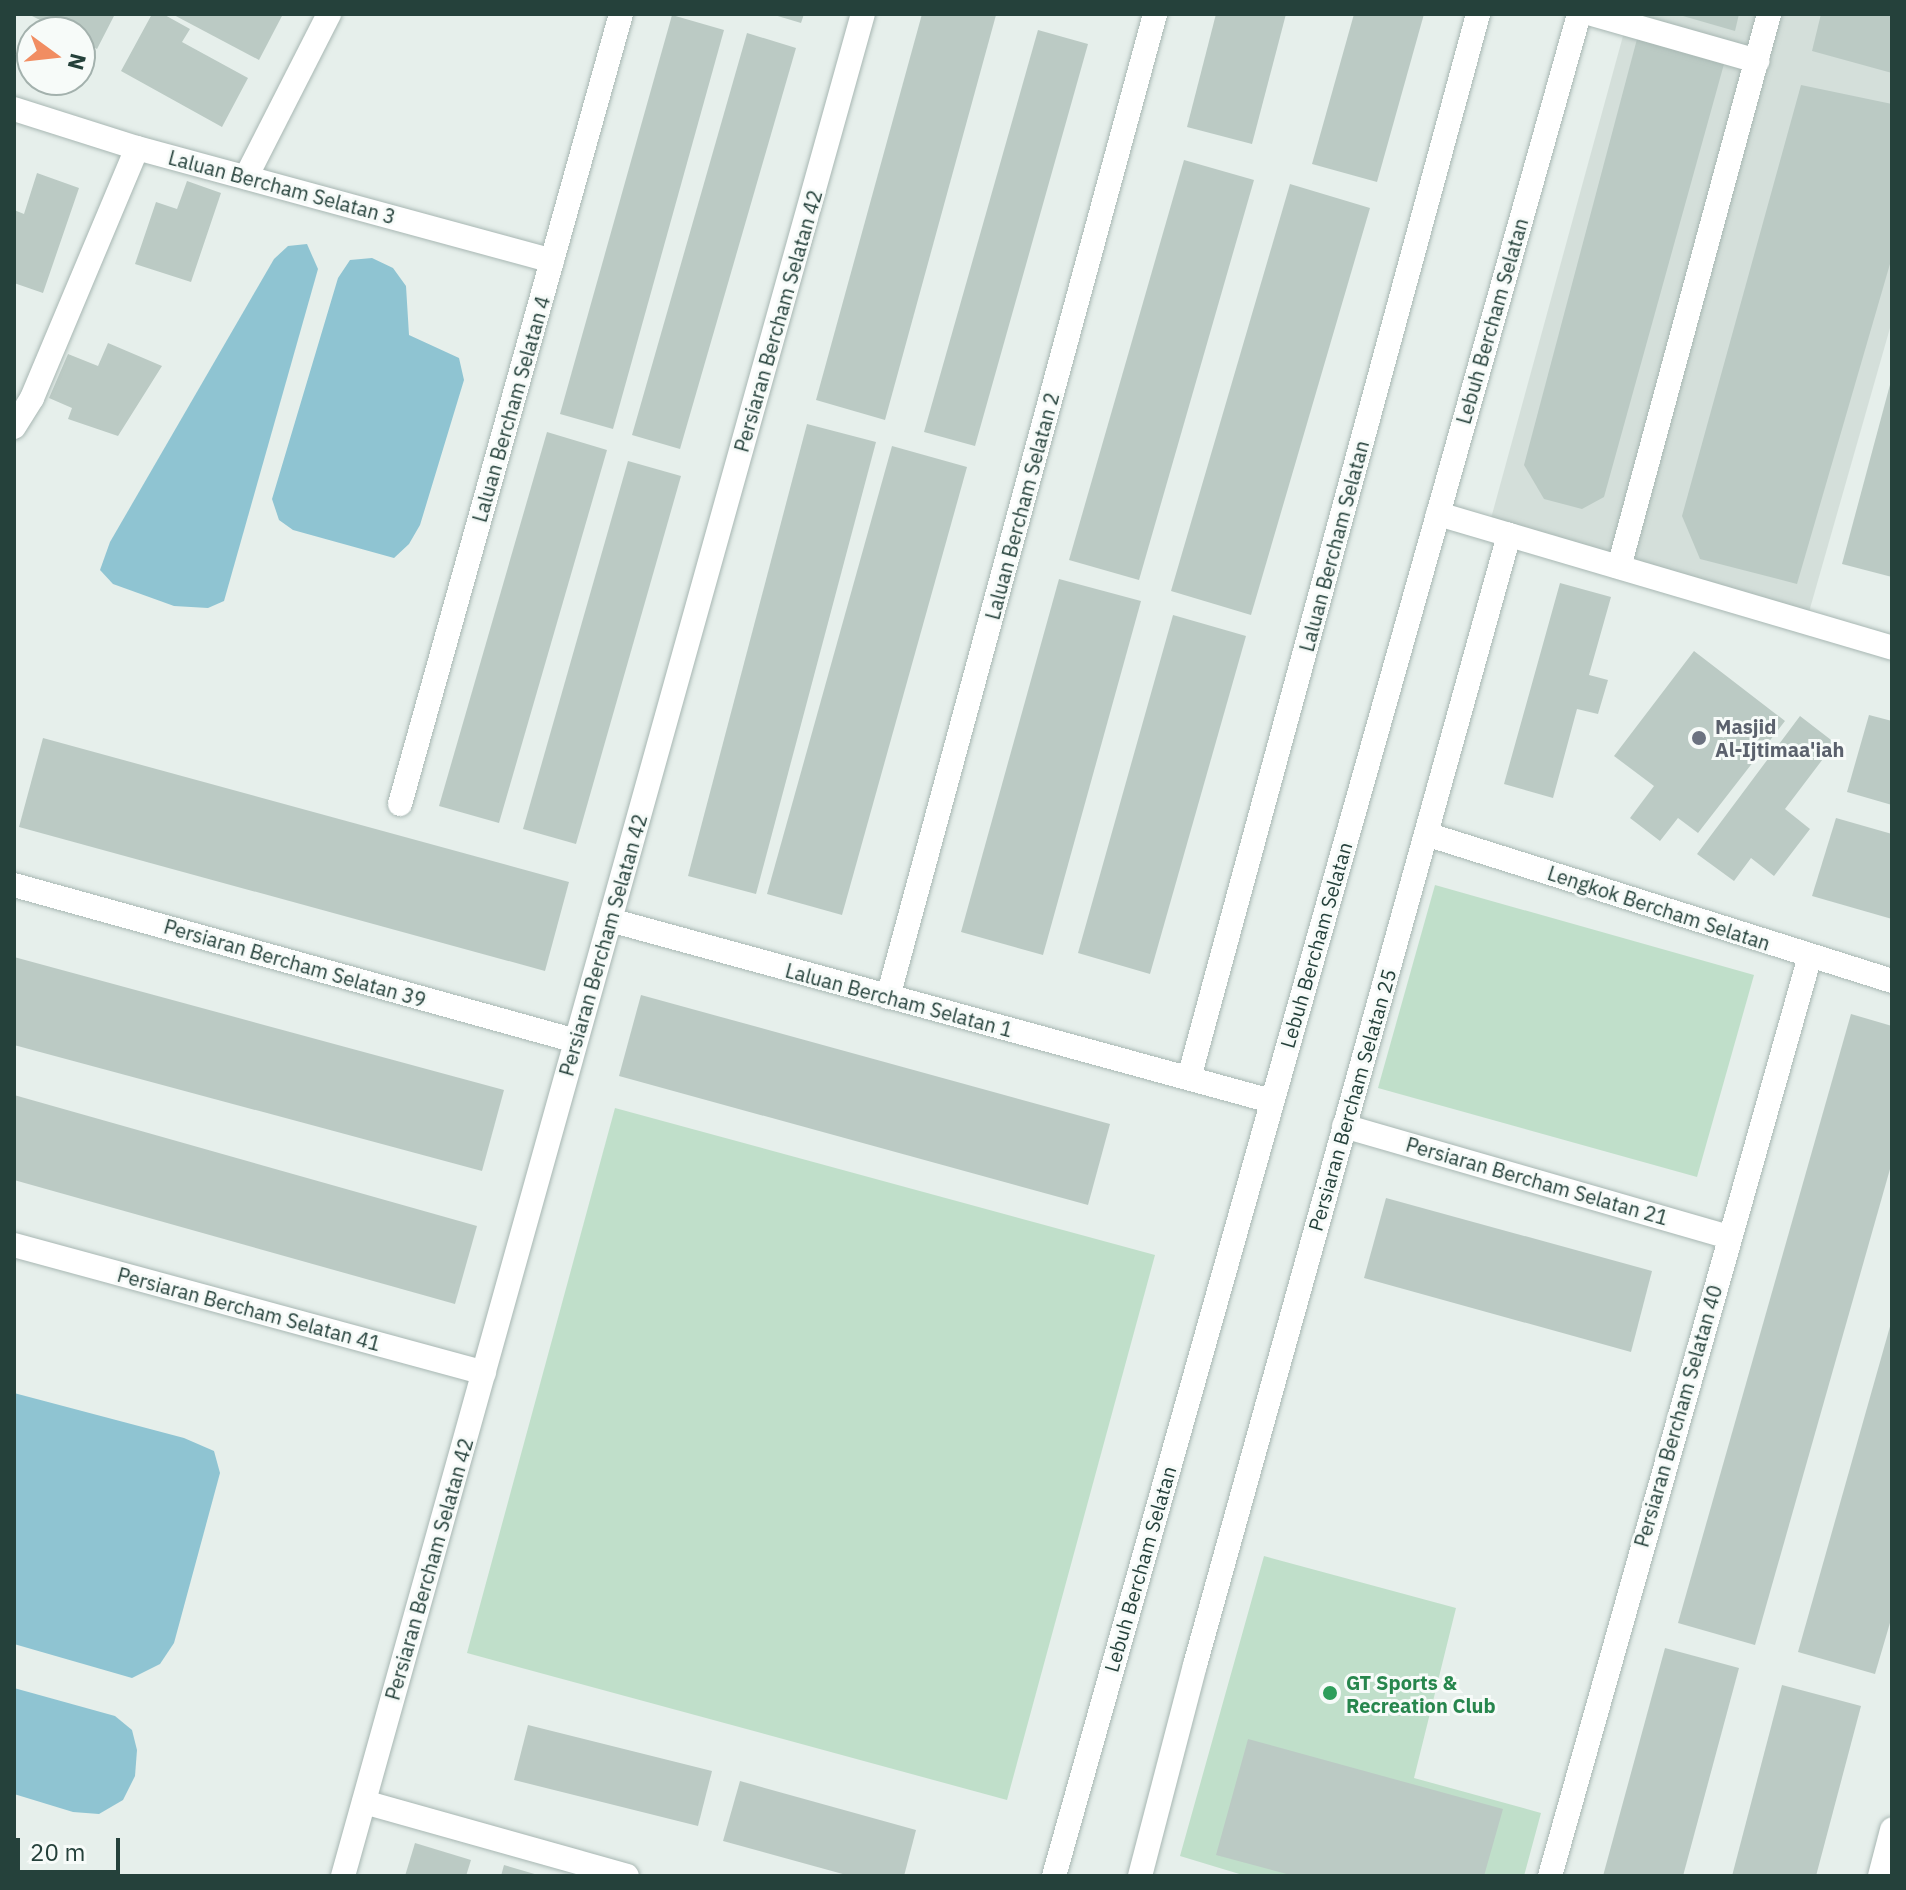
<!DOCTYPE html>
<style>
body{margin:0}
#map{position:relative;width:1906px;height:1890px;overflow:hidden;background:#e6efeb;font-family:"IBM Plex Sans",sans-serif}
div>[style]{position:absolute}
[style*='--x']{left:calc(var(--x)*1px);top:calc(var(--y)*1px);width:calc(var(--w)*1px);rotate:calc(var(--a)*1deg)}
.built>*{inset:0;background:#d4dfda}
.green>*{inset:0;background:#c0dfca}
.water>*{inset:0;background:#8fc4d2}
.building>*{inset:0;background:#bbcac4}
.roads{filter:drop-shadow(0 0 2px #a8b7b3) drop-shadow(0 0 2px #a8b7b3)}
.street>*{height:24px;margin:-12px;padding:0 12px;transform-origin:12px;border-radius:12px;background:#fff}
.secondary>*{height:24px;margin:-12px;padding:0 12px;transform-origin:12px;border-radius:12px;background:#fff}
.dots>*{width:22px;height:22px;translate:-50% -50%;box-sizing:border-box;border:4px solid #f7fbf9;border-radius:50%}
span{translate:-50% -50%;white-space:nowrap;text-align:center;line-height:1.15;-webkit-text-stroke:6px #f7fbf9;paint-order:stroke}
.street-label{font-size:20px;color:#25413b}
.worship-label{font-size:20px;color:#5b616d;font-weight:700}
.left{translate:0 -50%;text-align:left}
.leisure-label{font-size:20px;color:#27864d;font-weight:700}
.frame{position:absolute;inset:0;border:16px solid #25413b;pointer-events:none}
.north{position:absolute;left:16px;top:16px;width:80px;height:80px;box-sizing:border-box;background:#f7fbf9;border:2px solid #a3b1ad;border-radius:50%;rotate:105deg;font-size:22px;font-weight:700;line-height:32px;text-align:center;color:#25413b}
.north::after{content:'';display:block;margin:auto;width:28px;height:36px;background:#f18d62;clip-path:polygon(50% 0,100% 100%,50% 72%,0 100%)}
.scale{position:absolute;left:16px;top:1838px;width:104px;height:36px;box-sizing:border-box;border:4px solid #25413b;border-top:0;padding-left:10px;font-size:24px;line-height:28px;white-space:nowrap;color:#25413b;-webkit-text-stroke:6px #f7fbf9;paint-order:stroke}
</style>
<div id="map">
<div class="built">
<i style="clip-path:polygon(1629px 14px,1892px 14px,1892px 321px,1809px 612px,1490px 522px)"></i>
</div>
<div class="green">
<i style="clip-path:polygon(1435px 885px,1754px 975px,1697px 1177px,1378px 1088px)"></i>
<i style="clip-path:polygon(615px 1108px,1155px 1255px,1007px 1800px,467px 1653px)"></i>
<i style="clip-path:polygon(1264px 1556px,1456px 1608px,1414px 1778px,1541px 1813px,1524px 1876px,1246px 1876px,1180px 1856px)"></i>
</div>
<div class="water">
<i style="clip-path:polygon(307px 244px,318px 269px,224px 601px,208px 608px,174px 606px,113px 584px,100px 570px,110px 542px,274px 259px,288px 246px)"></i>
<i style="clip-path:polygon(372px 258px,393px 268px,406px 286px,409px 335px,459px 358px,464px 380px,420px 525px,409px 544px,394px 558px,293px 530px,279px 520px,272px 499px,338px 278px,350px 260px)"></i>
<i style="clip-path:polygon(14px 1393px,184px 1438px,214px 1451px,220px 1473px,174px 1643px,160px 1664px,132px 1678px,14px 1644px)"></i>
<i style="clip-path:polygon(14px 1688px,115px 1716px,132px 1730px,137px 1750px,135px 1776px,123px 1800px,99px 1814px,73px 1812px,14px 1794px)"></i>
</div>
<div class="building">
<i style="clip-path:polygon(28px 14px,115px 14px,97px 49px,80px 40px,80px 32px,64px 32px)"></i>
<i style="clip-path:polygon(152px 14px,163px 14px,190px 29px,182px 42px,248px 78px,222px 127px,121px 71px)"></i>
<i style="clip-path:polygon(172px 14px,283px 14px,259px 60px)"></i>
<i style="clip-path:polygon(771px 14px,804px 14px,801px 23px)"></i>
<i style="clip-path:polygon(922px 14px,996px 15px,885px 420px,816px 400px)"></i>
<i style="clip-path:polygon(1216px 14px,1286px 14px,1252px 144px,1187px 127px)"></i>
<i style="clip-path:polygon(1354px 14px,1424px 14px,1377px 182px,1312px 164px)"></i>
<i style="clip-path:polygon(1676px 14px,1739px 14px,1735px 31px)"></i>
<i style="clip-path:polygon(1821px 14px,1892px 14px,1892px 73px,1812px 51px)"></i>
<i style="clip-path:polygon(672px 15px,724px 30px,613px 429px,560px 414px)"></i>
<i style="clip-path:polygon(1038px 30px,1088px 44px,975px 446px,924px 432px)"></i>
<i style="clip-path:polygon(747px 33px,796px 48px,680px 449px,632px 435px)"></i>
<i style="clip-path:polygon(1637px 39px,1724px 64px,1604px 497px,1582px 509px,1544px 499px,1524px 465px)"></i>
<i style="clip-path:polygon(1801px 85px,1892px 104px,1892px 257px,1797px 584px,1700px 559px,1682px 516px)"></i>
<i style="clip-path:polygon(1184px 160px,1254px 180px,1139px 580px,1069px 560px)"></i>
<i style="clip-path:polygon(37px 173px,79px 188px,43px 293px,14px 283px,14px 210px,24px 214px)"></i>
<i style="clip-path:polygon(187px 181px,221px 193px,191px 282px,135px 264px,156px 202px,177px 209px)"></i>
<i style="clip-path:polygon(1290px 184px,1370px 208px,1251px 615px,1171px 591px)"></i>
<i style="clip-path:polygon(108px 343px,162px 366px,118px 436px,68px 419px,72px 408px,49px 398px,68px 354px,98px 366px)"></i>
<i style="clip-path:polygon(1891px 381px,1892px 381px,1892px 577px,1842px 564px)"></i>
<i style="clip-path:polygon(807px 424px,876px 442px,756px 894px,688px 876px)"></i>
<i style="clip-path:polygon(547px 432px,607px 450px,499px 823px,439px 806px)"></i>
<i style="clip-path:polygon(892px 446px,967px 467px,842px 915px,767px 894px)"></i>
<i style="clip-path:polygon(628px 461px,681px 476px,576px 844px,523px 829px)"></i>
<i style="clip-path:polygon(1059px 579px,1141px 601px,1043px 955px,961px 932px)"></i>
<i style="clip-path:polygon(1560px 583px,1611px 597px,1589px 675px,1608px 680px,1598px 714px,1577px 709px,1553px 798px,1504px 784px)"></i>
<i style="clip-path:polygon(1173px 615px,1246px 636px,1150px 974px,1078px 953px)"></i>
<i style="clip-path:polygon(1694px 651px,1785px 721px,1698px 833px,1678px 818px,1660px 841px,1630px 818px,1654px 786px,1614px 756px)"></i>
<i style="clip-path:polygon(1869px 715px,1892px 721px,1892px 805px,1847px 792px)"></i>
<i style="clip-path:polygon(1800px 716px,1835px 743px,1785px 809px,1810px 829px,1774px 876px,1751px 858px,1734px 881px,1697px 854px)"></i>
<i style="clip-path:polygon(43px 738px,569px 882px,545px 971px,19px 827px)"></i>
<i style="clip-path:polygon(1836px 818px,1892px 834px,1892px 919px,1812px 896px)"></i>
<i style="clip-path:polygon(14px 957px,504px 1090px,482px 1171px,14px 1045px)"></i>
<i style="clip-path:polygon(641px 995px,1110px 1124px,1088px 1205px,619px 1076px)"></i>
<i style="clip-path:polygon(1851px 1014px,1892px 1026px,1892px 1162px,1755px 1645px,1678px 1623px)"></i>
<i style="clip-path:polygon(14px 1095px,477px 1226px,455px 1304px,14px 1180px)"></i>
<i style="clip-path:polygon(1386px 1198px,1652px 1271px,1631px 1352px,1364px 1278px)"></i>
<i style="clip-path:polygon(1891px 1323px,1892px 1616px,1875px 1674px,1798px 1652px)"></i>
<i style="clip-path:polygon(1665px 1648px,1739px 1668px,1683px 1876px,1603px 1876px)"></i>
<i style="clip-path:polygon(1782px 1685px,1861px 1706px,1816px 1876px,1732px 1876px)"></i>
<i style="clip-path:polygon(528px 1725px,712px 1771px,698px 1826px,514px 1780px)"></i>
<i style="clip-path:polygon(1248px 1739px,1503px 1809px,1484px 1876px,1294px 1876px,1216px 1855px)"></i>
<i style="clip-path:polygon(740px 1781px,916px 1830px,904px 1876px,850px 1876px,723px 1841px)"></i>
<i style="clip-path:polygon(415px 1843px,471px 1860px,466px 1876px,405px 1876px)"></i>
<i style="clip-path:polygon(504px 1865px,538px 1875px,538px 1876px,501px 1876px)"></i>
</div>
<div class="roads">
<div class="street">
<i style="--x:1592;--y:14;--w:172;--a:15.9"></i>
<i style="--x:14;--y:109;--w:129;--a:17.6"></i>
<i style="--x:137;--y:148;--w:430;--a:15.2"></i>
<i style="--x:246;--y:177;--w:183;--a:-63"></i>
<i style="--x:14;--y:427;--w:34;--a:-58"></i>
<i style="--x:32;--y:398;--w:271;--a:-67.2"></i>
<i style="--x:1438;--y:514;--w:473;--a:16.4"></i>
<i style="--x:1619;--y:567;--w:573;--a:-74.82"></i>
<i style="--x:400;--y:804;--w:820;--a:-74.37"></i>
<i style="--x:1426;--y:834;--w:489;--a:17.5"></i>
<i style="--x:14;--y:885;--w:583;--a:15.51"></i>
<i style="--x:610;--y:920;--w:685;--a:15.31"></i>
<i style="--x:888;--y:997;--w:1019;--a:-74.8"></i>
<i style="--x:1189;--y:1078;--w:1103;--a:-74.8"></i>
<i style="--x:1344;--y:1126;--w:401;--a:16.1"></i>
<i style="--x:14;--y:1245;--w:487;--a:15.2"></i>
<i style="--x:364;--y:1802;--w:273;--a:15.7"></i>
<i style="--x:343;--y:1876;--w:1933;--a:-74.4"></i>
<i style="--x:1140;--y:1876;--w:218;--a:-75.4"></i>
<i style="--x:1195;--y:1665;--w:1173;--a:-74.47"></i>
<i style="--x:1550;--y:1876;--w:956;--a:-74.22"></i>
<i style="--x:1880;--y:1876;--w:48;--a:-75.4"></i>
</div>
<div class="secondary">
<i style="--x:1054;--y:1876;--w:1935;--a:-74.25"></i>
</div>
</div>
<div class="dots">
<i style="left:1699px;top:738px;background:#6b7280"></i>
<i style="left:1330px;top:1693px;background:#2e9e5b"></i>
</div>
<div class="street-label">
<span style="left:282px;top:187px;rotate:15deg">Laluan Bercham Selatan 3</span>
<span style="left:778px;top:321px;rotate:-74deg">Persiaran Bercham Selatan 42</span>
<span style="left:1492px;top:321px;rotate:-74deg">Lebuh Bercham Selatan</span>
<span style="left:511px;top:409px;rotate:-74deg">Laluan Bercham Selatan 4</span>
<span style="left:1022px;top:506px;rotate:-75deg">Laluan Bercham Selatan 2</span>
<span style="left:1334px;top:546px;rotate:-75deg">Laluan Bercham Selatan</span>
<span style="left:1659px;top:908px;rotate:18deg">Lengkok Bercham Selatan</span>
<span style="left:603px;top:945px;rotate:-74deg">Persiaran Bercham Selatan 42</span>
<span style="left:1316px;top:945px;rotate:-74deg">Lebuh Bercham Selatan</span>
<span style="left:295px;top:963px;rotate:16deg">Persiaran Bercham Selatan 39</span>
<span style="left:899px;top:1000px;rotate:15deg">Laluan Bercham Selatan 1</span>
<span style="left:1352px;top:1100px;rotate:-74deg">Persiaran Bercham Selatan 25</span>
<span style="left:1537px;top:1181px;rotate:16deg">Persiaran Bercham Selatan 21</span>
<span style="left:249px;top:1309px;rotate:15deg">Persiaran Bercham Selatan 41</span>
<span style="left:1678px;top:1416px;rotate:-74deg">Persiaran Bercham Selatan 40</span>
<span style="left:429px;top:1569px;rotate:-74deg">Persiaran Bercham Selatan 42</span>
<span style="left:1140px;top:1569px;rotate:-74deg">Lebuh Bercham Selatan</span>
</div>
<div class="worship-label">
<span class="left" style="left:1715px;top:738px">Masjid<br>Al-Ijtimaa'iah</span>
</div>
<div class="leisure-label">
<span class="left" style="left:1346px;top:1694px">GT Sports &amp;<br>Recreation Club</span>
</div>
<div class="frame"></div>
<div class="north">N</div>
<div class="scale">20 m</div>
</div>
